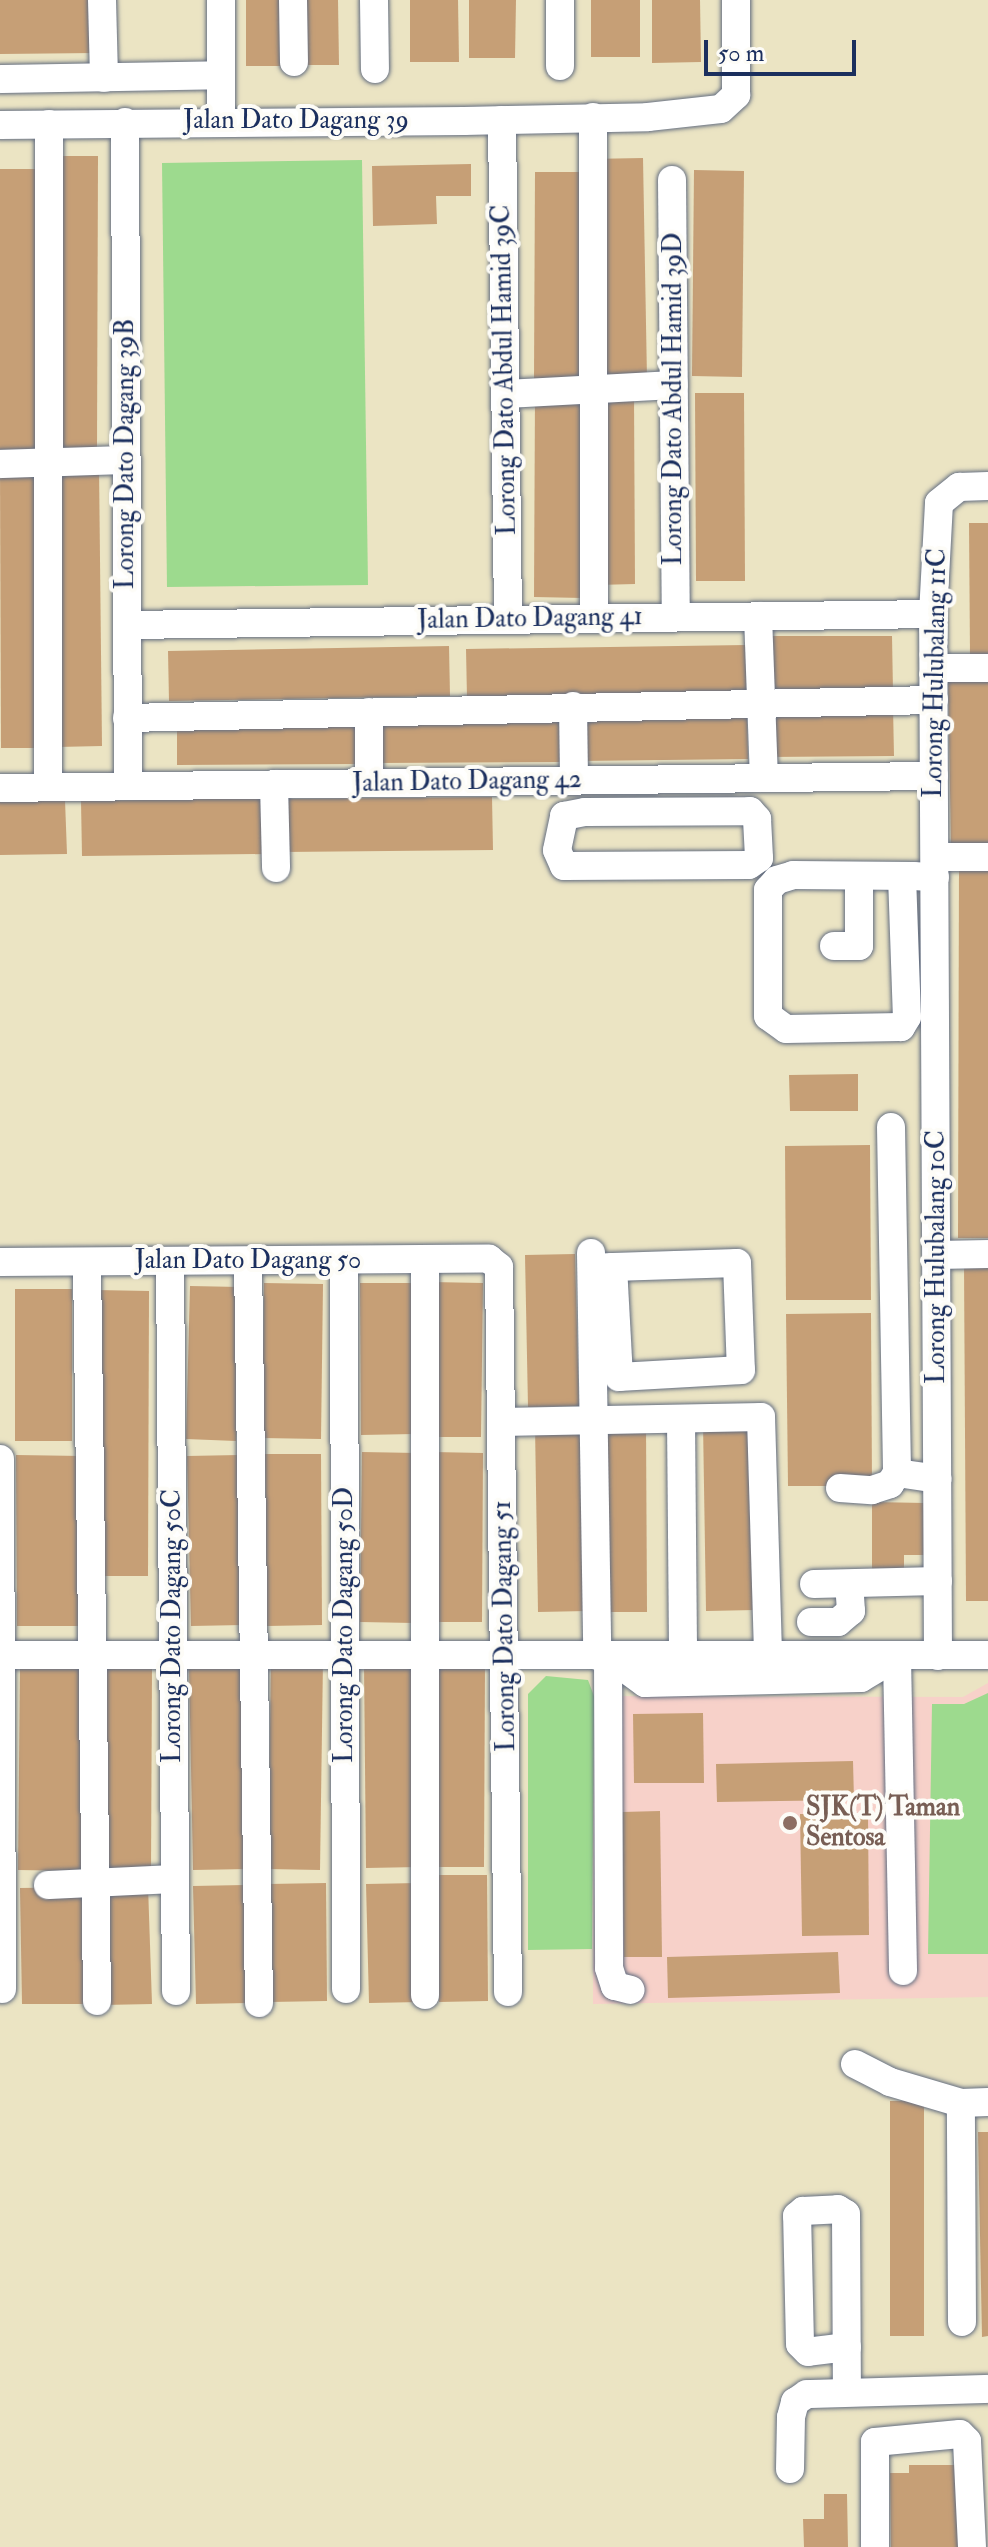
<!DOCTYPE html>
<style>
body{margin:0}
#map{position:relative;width:988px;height:2547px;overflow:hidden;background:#ebe4c3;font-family:"IM FELL Double Pica",serif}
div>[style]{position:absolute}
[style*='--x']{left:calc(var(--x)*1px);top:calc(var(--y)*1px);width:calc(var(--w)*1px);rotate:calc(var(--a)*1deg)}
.built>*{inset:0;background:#f7d1c9}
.green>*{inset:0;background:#9dda8e}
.building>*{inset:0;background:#c69f76}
.roads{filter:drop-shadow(0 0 2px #646e81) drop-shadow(0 0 2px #646e81)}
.minor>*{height:28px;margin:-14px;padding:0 14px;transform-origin:14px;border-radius:14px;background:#fff}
.dots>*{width:22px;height:22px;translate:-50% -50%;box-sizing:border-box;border:4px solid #fdfcf7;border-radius:50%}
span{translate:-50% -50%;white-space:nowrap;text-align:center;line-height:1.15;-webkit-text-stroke:8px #fdfcf7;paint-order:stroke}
.street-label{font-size:26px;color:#1b2f5e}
.education-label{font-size:26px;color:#785e54;font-weight:700}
.left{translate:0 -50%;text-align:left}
.scale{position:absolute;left:704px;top:40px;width:152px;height:36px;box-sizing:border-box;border:4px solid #1b2f5e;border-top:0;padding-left:10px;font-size:24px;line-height:28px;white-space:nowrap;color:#1b2f5e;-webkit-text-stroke:6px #fdfcf7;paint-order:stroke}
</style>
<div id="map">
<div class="built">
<i style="clip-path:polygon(988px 1683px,988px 1997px,593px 2004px,594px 1696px,963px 1697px)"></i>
</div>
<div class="green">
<i style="clip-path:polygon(362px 160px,368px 585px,167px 587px,162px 163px)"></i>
<i style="clip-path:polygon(546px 1676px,588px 1680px,594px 1696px,592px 1949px,528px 1950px,528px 1694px)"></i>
<i style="clip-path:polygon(988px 1693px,988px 1954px,928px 1954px,932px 1704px,964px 1704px)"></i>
</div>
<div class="building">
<i style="clip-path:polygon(0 0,95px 0,95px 53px,0 54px)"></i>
<i style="clip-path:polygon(246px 0,285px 0,286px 66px,246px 66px)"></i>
<i style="clip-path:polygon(302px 0,338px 0,339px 65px,303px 65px)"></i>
<i style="clip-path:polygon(410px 0,458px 0,459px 62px,410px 62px)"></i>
<i style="clip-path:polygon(469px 0,516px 0,515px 58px,469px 58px)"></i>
<i style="clip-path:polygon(591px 0,640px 0,640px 57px,591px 57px)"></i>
<i style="clip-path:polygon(652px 0,700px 0,701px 62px,652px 63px)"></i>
<i style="clip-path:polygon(53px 156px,98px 156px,97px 450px,53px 450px)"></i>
<i style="clip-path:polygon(643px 158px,647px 379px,593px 380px,589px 159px)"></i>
<i style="clip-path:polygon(471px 164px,471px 196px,436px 196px,437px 224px,373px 226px,372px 166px)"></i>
<i style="clip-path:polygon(0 169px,40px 169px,42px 450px,0 450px)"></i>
<i style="clip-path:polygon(694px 170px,744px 171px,742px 377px,692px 376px)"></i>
<i style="clip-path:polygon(535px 172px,581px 172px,580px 379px,534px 379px)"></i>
<i style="clip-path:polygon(695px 393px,744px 393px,745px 581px,696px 581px)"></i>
<i style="clip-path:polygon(535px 395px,584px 395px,583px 598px,534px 597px)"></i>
<i style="clip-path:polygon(596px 395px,634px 395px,635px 584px,597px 585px)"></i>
<i style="clip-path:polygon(43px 465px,44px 748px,1px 748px,0 466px)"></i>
<i style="clip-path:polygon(55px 466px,99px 466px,102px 746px,57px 747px)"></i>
<i style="clip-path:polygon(969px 523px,988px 523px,988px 656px,970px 656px)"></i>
<i style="clip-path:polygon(765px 636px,892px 636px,893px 692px,766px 693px)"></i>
<i style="clip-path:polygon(746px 645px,747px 693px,467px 698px,466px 649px)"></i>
<i style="clip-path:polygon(449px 646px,450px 696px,169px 701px,168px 651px)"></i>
<i style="clip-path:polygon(948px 675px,988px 675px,988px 846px,951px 846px)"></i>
<i style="clip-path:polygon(747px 706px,748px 759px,579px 761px,578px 708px)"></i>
<i style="clip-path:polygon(563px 707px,564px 762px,377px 763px,377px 708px)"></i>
<i style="clip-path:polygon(893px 707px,894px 756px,767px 757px,766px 709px)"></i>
<i style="clip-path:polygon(362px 710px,363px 764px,177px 765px,177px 711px)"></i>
<i style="clip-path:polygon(492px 797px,493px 850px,284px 852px,284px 799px)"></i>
<i style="clip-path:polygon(266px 798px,267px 854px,82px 856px,81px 801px)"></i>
<i style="clip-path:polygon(65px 800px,67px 854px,0 855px,0 801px)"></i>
<i style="clip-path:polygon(959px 867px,988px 868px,988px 1238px,958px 1238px)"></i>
<i style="clip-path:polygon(858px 1074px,858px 1111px,790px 1111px,789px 1075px)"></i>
<i style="clip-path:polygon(870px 1145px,871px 1300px,786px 1300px,785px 1146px)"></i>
<i style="clip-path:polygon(575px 1254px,579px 1406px,528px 1407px,525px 1255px)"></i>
<i style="clip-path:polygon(964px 1264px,988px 1264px,988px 1601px,966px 1601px)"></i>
<i style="clip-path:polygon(431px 1282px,483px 1283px,481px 1437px,430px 1437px)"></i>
<i style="clip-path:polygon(264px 1283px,323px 1284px,321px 1439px,262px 1438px)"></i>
<i style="clip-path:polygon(360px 1283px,412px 1283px,414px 1434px,361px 1435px)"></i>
<i style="clip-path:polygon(190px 1286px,240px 1287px,236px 1441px,186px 1439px)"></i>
<i style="clip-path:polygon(15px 1289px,72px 1289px,72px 1441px,15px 1441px)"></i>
<i style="clip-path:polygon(96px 1290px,149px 1291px,148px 1576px,95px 1576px)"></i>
<i style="clip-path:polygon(871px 1313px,872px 1486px,788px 1486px,786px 1314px)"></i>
<i style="clip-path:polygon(752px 1422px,755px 1610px,706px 1611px,703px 1423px)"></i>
<i style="clip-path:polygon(600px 1425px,646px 1425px,647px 1612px,601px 1612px)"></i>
<i style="clip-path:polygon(535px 1426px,584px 1426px,587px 1611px,538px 1612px)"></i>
<i style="clip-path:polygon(362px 1452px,417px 1453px,414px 1623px,360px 1622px)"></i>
<i style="clip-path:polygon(433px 1452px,483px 1453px,482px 1622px,432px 1622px)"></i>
<i style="clip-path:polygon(265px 1454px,321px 1454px,322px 1625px,267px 1626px)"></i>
<i style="clip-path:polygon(16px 1455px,82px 1456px,83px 1626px,17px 1626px)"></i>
<i style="clip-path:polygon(239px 1455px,243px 1625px,191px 1626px,187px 1456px)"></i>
<i style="clip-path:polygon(872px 1502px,925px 1503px,924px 1555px,904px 1555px,904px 1569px,872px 1569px)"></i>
<i style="clip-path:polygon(271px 1659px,323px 1660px,320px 1870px,268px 1869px)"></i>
<i style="clip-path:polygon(435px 1662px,485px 1663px,484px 1867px,434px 1867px)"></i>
<i style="clip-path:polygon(364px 1663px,416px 1663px,419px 1867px,366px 1868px)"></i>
<i style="clip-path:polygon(20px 1666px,85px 1667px,83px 1871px,18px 1870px)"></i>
<i style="clip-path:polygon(100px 1666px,152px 1667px,151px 1871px,99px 1870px)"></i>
<i style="clip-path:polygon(189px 1666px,245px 1666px,248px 1869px,193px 1870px)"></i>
<i style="clip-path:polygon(703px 1713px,704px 1783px,634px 1783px,633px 1714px)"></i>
<i style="clip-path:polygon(853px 1761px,854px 1800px,717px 1802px,716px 1764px)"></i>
<i style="clip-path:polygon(660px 1811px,662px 1957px,624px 1957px,622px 1812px)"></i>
<i style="clip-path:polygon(800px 1814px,868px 1814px,869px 1935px,802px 1936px)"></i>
<i style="clip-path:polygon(438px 1875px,487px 1875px,488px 2001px,439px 2002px)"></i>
<i style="clip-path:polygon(326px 1883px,327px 2001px,270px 2002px,268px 1884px)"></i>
<i style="clip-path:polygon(418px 1883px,421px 2002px,369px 2003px,366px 1884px)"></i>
<i style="clip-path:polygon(244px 1885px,248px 2003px,196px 2004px,193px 1886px)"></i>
<i style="clip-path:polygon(148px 1886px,152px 2004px,103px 2005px,99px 1888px)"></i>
<i style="clip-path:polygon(86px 1887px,88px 2004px,22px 2004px,20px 1888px)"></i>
<i style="clip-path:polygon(838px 1952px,840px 1993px,668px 1998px,667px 1957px)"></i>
<i style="clip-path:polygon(890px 2101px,924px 2101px,924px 2336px,890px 2336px)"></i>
<i style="clip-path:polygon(978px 2132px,988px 2132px,988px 2336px,982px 2337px)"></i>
<i style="clip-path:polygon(909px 2465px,963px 2465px,964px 2547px,891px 2547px,890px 2473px,909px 2473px)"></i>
<i style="clip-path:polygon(824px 2494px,847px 2494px,848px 2547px,804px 2547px,803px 2519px,824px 2519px)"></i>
</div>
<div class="roads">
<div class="minor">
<i style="--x:102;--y:0;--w:78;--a:88.5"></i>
<i style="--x:221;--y:0;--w:120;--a:90"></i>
<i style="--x:293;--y:0;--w:62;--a:89.1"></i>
<i style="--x:374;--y:0;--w:69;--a:89.2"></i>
<i style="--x:560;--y:66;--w:66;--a:-90"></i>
<i style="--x:0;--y:79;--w:221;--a:-1"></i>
<i style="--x:593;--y:117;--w:501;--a:89.89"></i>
<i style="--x:502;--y:120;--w:500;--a:89.31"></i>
<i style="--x:125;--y:122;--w:664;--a:89.74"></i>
<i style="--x:0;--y:125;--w:464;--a:-0.5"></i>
<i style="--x:464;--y:121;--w:184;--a:-1.2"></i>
<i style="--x:648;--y:117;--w:73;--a:-6.3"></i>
<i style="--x:721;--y:109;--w:21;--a:-43"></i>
<i style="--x:736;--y:95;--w:95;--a:-90"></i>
<i style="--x:672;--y:180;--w:437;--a:89.5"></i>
<i style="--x:506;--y:394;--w:168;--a:-3.1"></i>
<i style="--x:0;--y:464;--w:126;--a:-1.8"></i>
<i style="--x:758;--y:616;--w:162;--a:87.9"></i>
<i style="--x:127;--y:625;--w:806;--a:-0.78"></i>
<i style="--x:934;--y:668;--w:54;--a:0"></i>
<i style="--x:573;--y:706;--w:74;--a:89.2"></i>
<i style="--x:127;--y:718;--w:807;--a:-1.28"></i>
<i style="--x:369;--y:783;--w:71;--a:-90"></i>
<i style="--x:274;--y:784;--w:84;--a:88.6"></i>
<i style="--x:48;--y:787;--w:663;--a:-89.91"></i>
<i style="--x:0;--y:788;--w:934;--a:-0.74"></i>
<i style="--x:750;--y:811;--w:11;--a:49"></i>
<i style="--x:757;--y:819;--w:39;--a:87"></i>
<i style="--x:759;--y:858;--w:12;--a:145"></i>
<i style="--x:749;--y:865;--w:185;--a:179.7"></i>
<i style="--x:564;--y:866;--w:17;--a:-114"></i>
<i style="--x:557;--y:850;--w:35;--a:-78"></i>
<i style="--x:564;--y:816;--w:21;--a:-11"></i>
<i style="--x:585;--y:812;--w:165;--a:-0.3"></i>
<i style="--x:935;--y:857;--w:53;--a:0"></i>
<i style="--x:902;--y:876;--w:141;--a:88"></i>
<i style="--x:907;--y:1017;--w:12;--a:121"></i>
<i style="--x:901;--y:1027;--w:115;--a:179"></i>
<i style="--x:786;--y:1029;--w:22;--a:-144"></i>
<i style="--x:768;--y:1016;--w:126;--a:-90"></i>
<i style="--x:768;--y:890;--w:13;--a:-48"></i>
<i style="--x:777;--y:880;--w:17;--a:-17"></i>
<i style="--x:793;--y:875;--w:120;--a:0.5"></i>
<i style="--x:913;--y:876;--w:22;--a:3"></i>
<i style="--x:834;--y:946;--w:25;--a:0"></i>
<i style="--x:859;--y:946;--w:70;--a:-90"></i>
<i style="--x:891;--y:1127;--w:346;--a:89"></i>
<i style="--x:897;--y:1473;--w:41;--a:8.3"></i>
<i style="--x:591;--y:1253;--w:403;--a:89.1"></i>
<i style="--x:937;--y:1255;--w:51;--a:-1.1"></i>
<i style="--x:170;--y:1261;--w:730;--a:89.53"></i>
<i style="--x:248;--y:1261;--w:742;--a:89.15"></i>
<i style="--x:344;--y:1261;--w:728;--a:89.84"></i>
<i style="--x:425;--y:1261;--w:734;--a:90"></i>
<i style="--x:0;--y:1262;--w:489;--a:-0.4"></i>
<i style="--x:489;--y:1259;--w:13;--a:39"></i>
<i style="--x:499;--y:1267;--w:725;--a:89.29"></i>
<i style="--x:87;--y:1262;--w:739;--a:89.22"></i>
<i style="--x:592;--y:1268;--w:21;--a:-3"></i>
<i style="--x:613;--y:1267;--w:124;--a:-1.8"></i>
<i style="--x:737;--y:1263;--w:107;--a:87.9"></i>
<i style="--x:741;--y:1370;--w:122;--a:176.7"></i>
<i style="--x:619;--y:1377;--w:110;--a:-93.1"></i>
<i style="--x:681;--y:1419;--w:238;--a:89.5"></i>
<i style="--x:502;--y:1422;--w:259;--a:-1.1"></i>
<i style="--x:761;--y:1417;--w:240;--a:88.3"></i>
<i style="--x:0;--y:1459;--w:530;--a:89.78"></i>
<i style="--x:840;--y:1488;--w:32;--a:4"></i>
<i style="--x:872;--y:1490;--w:19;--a:-18"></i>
<i style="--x:890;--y:1484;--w:13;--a:-58"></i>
<i style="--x:814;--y:1584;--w:124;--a:-1.4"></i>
<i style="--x:811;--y:1622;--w:27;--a:0"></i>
<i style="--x:838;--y:1622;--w:17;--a:-40"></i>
<i style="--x:851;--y:1611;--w:27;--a:-94"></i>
<i style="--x:0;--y:1655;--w:988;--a:0"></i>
<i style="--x:608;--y:1656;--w:312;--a:89.8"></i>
<i style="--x:609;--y:1968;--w:19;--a:72"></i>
<i style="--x:615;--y:1986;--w:16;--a:14"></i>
<i style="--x:608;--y:1656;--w:46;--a:36.1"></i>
<i style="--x:645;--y:1683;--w:216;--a:-1.3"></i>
<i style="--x:861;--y:1678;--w:41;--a:-31"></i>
<i style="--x:938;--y:1656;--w:1042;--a:-90.27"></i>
<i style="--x:933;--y:614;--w:111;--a:-86.9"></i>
<i style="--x:939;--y:503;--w:26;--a:-39"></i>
<i style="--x:959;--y:487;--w:29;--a:-2"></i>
<i style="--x:897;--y:1657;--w:314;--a:88.9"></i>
<i style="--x:48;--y:1885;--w:127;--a:-2.7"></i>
<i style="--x:855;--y:2064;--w:39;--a:27"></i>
<i style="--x:890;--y:2082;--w:74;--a:16.5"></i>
<i style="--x:962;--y:2322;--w:219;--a:-90.3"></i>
<i style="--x:961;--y:2103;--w:27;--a:-2"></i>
<i style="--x:847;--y:2347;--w:39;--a:173"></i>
<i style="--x:808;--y:2352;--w:11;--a:-135"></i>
<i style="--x:800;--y:2344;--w:128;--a:-91.3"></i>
<i style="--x:797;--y:2216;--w:8;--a:-40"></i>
<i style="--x:803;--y:2211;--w:35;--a:-3"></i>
<i style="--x:838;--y:2209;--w:9;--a:32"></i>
<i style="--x:846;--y:2214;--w:176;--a:89.7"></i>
<i style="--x:790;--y:2469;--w:52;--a:-88.9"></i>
<i style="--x:791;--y:2417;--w:16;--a:-75"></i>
<i style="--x:795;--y:2402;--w:14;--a:-34"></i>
<i style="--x:807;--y:2394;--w:181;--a:-1.6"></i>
<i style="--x:875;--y:2547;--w:105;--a:-90"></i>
<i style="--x:875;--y:2442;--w:85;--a:-5.4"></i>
<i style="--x:960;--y:2434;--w:10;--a:45"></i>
<i style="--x:967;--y:2441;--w:106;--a:87.3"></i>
</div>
</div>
<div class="dots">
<i style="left:790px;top:1823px;background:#8d6e63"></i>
</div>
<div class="street-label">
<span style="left:296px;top:121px">Jalan Dato Dagang 39</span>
<span style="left:505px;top:370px;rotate:-91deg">Lorong Dato Abdul Hamid 39C</span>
<span style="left:674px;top:399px;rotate:-90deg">Lorong Dato Abdul Hamid 39D</span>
<span style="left:126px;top:454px;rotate:-90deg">Lorong Dato Dagang 39B</span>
<span style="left:530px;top:619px;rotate:-1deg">Jalan Dato Dagang 41</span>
<span style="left:936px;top:673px;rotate:-89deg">Lorong Hulubalang 11C</span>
<span style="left:467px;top:782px;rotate:-1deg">Jalan Dato Dagang 42</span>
<span style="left:937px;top:1257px;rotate:-90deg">Lorong Hulubalang 10C</span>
<span style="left:248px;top:1261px">Jalan Dato Dagang 50</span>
<span style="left:345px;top:1625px;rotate:-90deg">Lorong Dato Dagang 50D</span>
<span style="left:173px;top:1626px;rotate:-90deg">Lorong Dato Dagang 50C</span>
<span style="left:505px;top:1626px;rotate:-91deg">Lorong Dato Dagang 51</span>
</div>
<div class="education-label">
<span class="left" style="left:806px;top:1823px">SJK(T) Taman<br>Sentosa</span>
</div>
<div class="scale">50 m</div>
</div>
